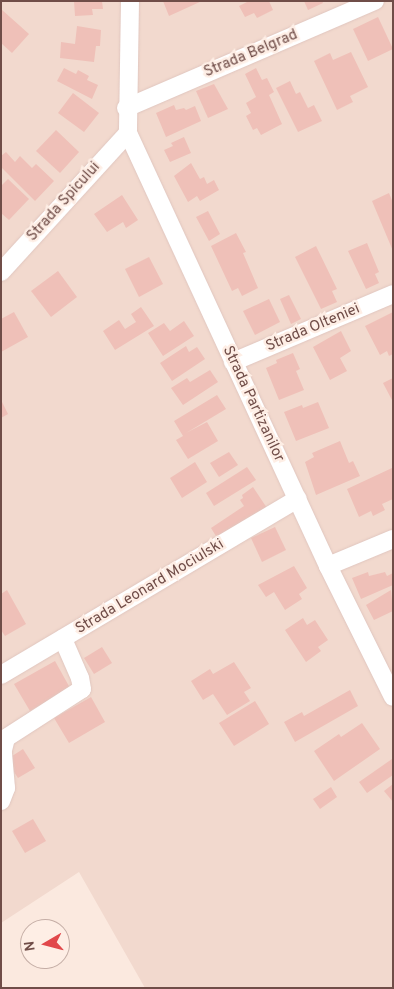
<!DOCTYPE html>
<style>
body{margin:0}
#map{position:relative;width:394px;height:989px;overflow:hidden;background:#fbe9df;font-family:Overpass,sans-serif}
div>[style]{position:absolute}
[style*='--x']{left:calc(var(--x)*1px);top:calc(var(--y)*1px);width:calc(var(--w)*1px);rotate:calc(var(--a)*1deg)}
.residential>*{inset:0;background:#f2d9ce}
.building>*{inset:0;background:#efc0b8}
.roads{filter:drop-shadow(0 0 1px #e0c6bf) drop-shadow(0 0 1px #e0c6bf)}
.minor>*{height:18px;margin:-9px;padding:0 9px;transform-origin:9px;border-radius:9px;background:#fff}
span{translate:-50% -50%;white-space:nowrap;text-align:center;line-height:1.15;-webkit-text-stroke:5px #feeee5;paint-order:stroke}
.street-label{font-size:15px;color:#704d48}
.frame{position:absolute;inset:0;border:2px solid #704d48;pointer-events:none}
.north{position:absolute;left:20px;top:919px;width:50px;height:50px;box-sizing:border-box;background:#feeee5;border:1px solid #c5aea6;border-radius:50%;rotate:262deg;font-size:14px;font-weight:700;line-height:20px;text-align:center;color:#704d48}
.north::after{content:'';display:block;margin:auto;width:18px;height:22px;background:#e1484b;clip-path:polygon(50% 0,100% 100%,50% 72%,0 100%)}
</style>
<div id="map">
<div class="residential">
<i style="clip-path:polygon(1px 1px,393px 1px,393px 988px,145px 988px,79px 872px,1px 923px)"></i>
</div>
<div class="building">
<i style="clip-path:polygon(74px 1px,102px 1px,103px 9px,92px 9px,93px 15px,75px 16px)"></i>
<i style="clip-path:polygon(163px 1px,202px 1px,169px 16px)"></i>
<i style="clip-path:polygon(249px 1px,269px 1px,273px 10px,257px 18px,254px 13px,245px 17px,239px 6px)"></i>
<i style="clip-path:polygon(304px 1px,322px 1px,323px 3px,308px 10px)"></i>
<i style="clip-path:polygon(1px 9px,29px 34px,12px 53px,1px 43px)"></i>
<i style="clip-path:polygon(378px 17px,393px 49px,368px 61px,353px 29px)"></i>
<i style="clip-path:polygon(77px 26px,101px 30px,100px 46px,96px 46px,94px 62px,60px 58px,61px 42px,75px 44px)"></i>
<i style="clip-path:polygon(351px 52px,368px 87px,350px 96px,353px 102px,337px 110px,314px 61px,330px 53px,333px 60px)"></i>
<i style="clip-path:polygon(64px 68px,76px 74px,78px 70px,89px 76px,87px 80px,98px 85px,92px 99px,57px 81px)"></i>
<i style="clip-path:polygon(256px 68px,262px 80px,267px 78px,274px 92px,269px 95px,282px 124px,261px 135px,257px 128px,253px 130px,246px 116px,251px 113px,246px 103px,256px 97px,245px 74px)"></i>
<i style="clip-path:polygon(290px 81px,296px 94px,300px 92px,308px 108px,314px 105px,322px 121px,298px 132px,276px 88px)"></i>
<i style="clip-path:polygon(214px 84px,228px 109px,208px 118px,196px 91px)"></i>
<i style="clip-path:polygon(73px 93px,99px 113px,84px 132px,58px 113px)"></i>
<i style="clip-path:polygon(174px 105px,176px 110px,184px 108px,186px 110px,195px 106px,201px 121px,166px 137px,156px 113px)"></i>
<i style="clip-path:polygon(56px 130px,79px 152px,60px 173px,36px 151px)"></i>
<i style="clip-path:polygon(184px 137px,191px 153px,170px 162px,164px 150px,173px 146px,171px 143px)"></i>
<i style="clip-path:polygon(6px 152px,15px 162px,20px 156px,32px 168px,36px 164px,54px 181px,35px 201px,1px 167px,1px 156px)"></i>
<i style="clip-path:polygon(191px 163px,200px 179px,204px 177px,207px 184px,214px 180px,219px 190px,200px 201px,197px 196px,188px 202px,174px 176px)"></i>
<i style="clip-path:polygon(8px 179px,29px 199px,9px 220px,1px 213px,1px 186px)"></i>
<i style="clip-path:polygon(389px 193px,393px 203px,393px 251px,372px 201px)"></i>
<i style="clip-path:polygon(122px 195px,138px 220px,126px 228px,123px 222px,107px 232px,94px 214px)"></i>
<i style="clip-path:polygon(208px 211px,220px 234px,209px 241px,196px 217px)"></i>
<i style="clip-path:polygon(236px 233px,246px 252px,243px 253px,258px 288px,242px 296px,238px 288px,232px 291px,211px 246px)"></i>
<i style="clip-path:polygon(367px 243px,379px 272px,375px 274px,379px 283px,366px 289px,348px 251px)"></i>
<i style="clip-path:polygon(316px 246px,337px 289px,332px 291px,337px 302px,321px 309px,295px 257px)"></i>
<i style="clip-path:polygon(149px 257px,163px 284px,139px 297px,125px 269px)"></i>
<i style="clip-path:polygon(58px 271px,77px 297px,51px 317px,31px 291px)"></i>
<i style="clip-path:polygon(289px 295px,301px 319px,291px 324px,280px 299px)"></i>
<i style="clip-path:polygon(269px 299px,280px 322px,255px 335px,243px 311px)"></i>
<i style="clip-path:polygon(141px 307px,154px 326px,115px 350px,103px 331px,119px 320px,125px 329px,136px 322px,131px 314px)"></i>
<i style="clip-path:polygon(14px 312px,28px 337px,1px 352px,1px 319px)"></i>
<i style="clip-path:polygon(393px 312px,393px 354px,389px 356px,387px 351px,380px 355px,365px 326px)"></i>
<i style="clip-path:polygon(184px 321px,194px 336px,163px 356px,148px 333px,164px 323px,170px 331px)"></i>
<i style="clip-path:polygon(341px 331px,351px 351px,340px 358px,347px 371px,330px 380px,313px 347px)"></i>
<i style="clip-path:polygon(186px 346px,189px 352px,197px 347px,205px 359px,172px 381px,160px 363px)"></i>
<i style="clip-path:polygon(293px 353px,300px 369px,296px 371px,304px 390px,279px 400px,266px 368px,277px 363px,276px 360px)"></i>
<i style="clip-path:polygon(210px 370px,218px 382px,183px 405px,171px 388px,187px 378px,190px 382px)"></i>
<i style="clip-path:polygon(393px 378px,393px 402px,383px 383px)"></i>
<i style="clip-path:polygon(217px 395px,226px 409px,186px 433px,207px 422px,218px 441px,188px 459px,176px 440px,183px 436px,174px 421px)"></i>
<i style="clip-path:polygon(1px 400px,8px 414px,1px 418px)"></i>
<i style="clip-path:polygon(318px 402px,329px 428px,296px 441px,284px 412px,302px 405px,303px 408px)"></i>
<i style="clip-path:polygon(340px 441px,349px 463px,353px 461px,360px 476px,316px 495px,305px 462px,314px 457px,312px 453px)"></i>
<i style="clip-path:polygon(229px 452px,238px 465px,219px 477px,210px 463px)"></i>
<i style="clip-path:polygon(195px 462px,207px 482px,182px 498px,170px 478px)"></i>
<i style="clip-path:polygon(247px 467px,256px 480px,214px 506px,206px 493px)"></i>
<i style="clip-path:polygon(392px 468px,393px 499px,382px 504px,385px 510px,373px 516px,371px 511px,359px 517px,347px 489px)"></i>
<i style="clip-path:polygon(253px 487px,267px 508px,219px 541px,211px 528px,244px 506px,240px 500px,243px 498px,242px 495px)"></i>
<i style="clip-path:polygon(275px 527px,286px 550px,262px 562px,251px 538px)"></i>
<i style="clip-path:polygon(294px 566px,307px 588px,299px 594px,302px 599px,285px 610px,274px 592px,266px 597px,258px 585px)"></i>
<i style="clip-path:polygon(368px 572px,369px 576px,385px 572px,387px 576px,393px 573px,393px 585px,361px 599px,352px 578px)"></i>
<i style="clip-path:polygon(7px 590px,26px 624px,5px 636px,1px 630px,1px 594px)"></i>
<i style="clip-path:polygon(391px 590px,393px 611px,374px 620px,366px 605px)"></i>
<i style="clip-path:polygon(303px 618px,307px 625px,315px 620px,328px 640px,318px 647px,321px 651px,306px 662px,285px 630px)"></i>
<i style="clip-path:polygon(102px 647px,112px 663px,94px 674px,84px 658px)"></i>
<i style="clip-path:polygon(55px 661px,70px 688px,30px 711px,14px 684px)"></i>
<i style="clip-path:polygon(234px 662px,251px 688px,244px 692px,250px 701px,227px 715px,213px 694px,203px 700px,191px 681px,210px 669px,213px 674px)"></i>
<i style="clip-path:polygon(350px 690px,358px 706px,295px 742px,284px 722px,302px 712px,304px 716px)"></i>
<i style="clip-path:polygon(91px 697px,105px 722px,69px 743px,54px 718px)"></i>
<i style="clip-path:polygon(255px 701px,269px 724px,234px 746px,219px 723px)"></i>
<i style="clip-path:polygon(362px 723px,380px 749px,334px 781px,314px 751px,339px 734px,341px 737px)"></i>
<i style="clip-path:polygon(23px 749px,35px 768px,18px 778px,6px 760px)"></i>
<i style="clip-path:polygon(392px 759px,393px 775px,367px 793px,359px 782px)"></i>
<i style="clip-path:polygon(393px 784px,393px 802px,384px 791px)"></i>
<i style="clip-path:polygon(331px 787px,337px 797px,320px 809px,313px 799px)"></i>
<i style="clip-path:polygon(33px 819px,46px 841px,25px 853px,12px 831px)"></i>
</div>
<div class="roads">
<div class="minor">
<i style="--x:130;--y:1;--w:132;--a:90.9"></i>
<i style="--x:128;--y:133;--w:477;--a:65.2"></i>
<i style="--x:328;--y:566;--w:146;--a:63.6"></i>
<i style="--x:126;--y:108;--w:271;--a:-23.3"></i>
<i style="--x:1;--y:272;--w:188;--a:-47.6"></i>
<i style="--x:233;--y:362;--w:174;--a:-23"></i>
<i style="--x:328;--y:566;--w:70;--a:-22.6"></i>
<i style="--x:1;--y:675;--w:345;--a:-30.7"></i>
<i style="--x:1;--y:801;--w:14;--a:-69"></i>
<i style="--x:6;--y:788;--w:38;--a:-95"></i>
<i style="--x:3;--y:750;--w:12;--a:-76"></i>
<i style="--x:6;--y:738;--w:90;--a:-32.8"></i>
<i style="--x:82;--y:689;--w:11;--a:-100"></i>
<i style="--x:80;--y:678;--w:43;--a:-113.6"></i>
</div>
</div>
<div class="street-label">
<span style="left:251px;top:54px;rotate:-23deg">Strada Belgrad</span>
<span style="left:64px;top:202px;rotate:-48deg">Strada Spicului</span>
<span style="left:313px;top:328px;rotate:-23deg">Strada Olteniei</span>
<span style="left:253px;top:404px;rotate:65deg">Strada Partizanilor</span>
<span style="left:150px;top:587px;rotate:-31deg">Strada Leonard Mociulski</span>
</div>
<div class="frame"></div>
<div class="north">N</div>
</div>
